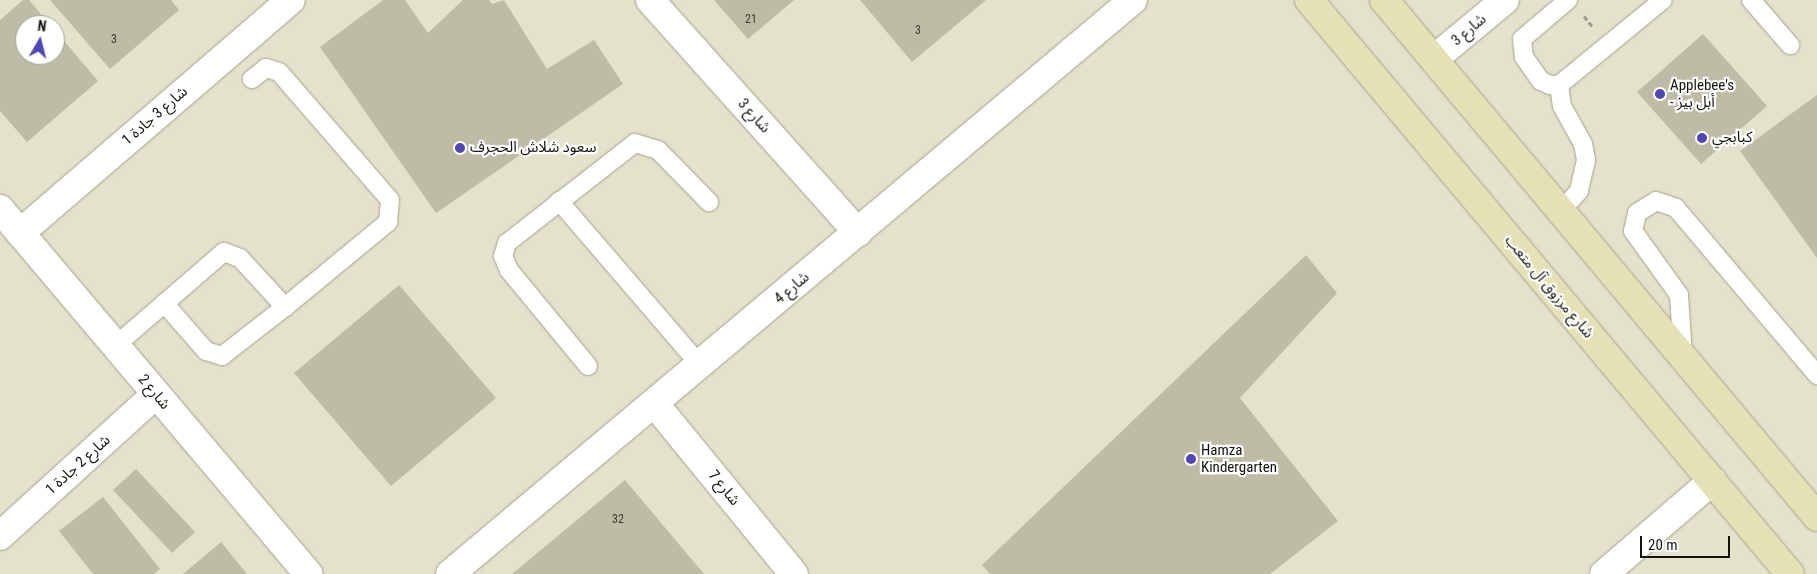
<!DOCTYPE html>
<meta charset="utf-8">
<style>
body{margin:0}
#map{position:relative;width:1817px;height:574px;overflow:hidden;background:#e5e2cb;font-family:"Roboto Condensed","Noto Sans Arabic",sans-serif}
div>[style]{position:absolute}
[style*='--x']{left:calc(var(--x)*1px);top:calc(var(--y)*1px);width:calc(var(--w)*1px);rotate:calc(var(--a)*1deg)}
.building>*{inset:0;background:#bfbca5}
.path>*{height:3px;margin-top:-1.5px;transform-origin:0;background:repeating-linear-gradient(90deg,#9e9c8a 0 5px,transparent 0 7.5px)}
.roads{filter:drop-shadow(0 0 1px #a5a38d) drop-shadow(0 0 1px #a5a38d)}
.lane>*{height:18px;margin:-9px;padding:0 9px;transform-origin:9px;border-radius:9px;background:#fff}
.street>*{height:28px;margin:-14px;padding:0 14px;transform-origin:14px;border-radius:14px;background:#fff}
.secondary>*{height:28px;margin:-14px;padding:0 14px;transform-origin:14px;border-radius:14px;background:#e6e1b5}
.dots>*{width:14px;height:14px;translate:-50% -50%;box-sizing:border-box;border:2px solid #fff;border-radius:50%}
span{translate:-50% -50%;white-space:nowrap;text-align:center;line-height:1.15;-webkit-text-stroke:4.5px #fff;paint-order:stroke}
.number-label{font-size:12px;color:#3f3d32}
.number-label span{-webkit-text-stroke-width:0}
.street-label{font-size:15px;color:#14130b}
.poi-label{font-size:15px;color:#14130b}
.left{translate:0 -50%;text-align:left}
.north{position:absolute;left:15px;top:15px;width:50px;height:50px;box-sizing:border-box;background:#fff;border:1px solid #a1a19d;border-radius:50%;rotate:8deg;font-size:14px;font-weight:700;line-height:20px;text-align:center;color:#14130b}
.north::after{content:'';display:block;margin:auto;width:18px;height:22px;background:#4f45bc;clip-path:polygon(50% 0,100% 100%,50% 72%,0 100%)}
.scale{position:absolute;left:1640px;top:536px;width:90px;height:22px;box-sizing:border-box;border:2px solid #14130b;border-top:0;padding-left:6px;font-size:15px;line-height:18px;white-space:nowrap;color:#14130b;-webkit-text-stroke:4px #fff;paint-order:stroke}
</style>
<div id="map">
<div class="building">
<i style="clip-path:polygon(23px 0,29px 0,50px 25px,25px 25px,25px 55px,55px 55px,55px 30px,98px 81px,27px 142px,0 111px,0 20px)"></i>
<i style="clip-path:polygon(50px 0,171px 0,179px 10px,110px 69px)"></i>
<i style="clip-path:polygon(383px 0,405px 0,428px 33px,463px 0,489px 0,492px 4px,504px 0,547px 69px,594px 40px,623px 84px,436px 213px,320px 47px)"></i>
<i style="clip-path:polygon(714px 0,794px 0,748px 39px)"></i>
<i style="clip-path:polygon(860px 0,986px 0,912px 62px)"></i>
<i style="clip-path:polygon(1703px 34px,1767px 106px,1701px 164px,1637px 92px)"></i>
<i style="clip-path:polygon(1817px 95px,1817px 258px,1740px 151px)"></i>
<i style="clip-path:polygon(1306px 255px,1337px 293px,1240px 398px,1338px 521px,1270px 574px,990px 574px,982px 565px)"></i>
<i style="clip-path:polygon(399px 285px,496px 398px,391px 486px,294px 373px)"></i>
<i style="clip-path:polygon(136px 469px,195px 532px,172px 553px,113px 490px)"></i>
<i style="clip-path:polygon(625px 480px,704px 574px,512px 574px)"></i>
<i style="clip-path:polygon(103px 497px,160px 569px,154px 574px,93px 574px,59px 531px)"></i>
<i style="clip-path:polygon(221px 542px,247px 574px,183px 574px)"></i>
</div>
<div class="path">
<i style="--x:1584;--y:16;--w:14;--a:51"></i>
</div>
<div class="roads">
<div class="lane">
<i style="--x:1568;--y:0;--w:60;--a:139.7"></i>
<i style="--x:1522;--y:39;--w:18;--a:84"></i>
<i style="--x:1524;--y:57;--w:29;--a:55"></i>
<i style="--x:1541;--y:81;--w:10;--a:24"></i>
<i style="--x:1550;--y:85;--w:9;--a:0"></i>
<i style="--x:1559;--y:85;--w:134;--a:-39.3"></i>
<i style="--x:1751;--y:0;--w:60;--a:49.1"></i>
<i style="--x:1559;--y:85;--w:21;--a:82"></i>
<i style="--x:1562;--y:106;--w:43;--a:61.1"></i>
<i style="--x:1583;--y:144;--w:16;--a:79"></i>
<i style="--x:1586;--y:160;--w:32;--a:103"></i>
<i style="--x:1579;--y:191;--w:27;--a:132"></i>
<i style="--x:559;--y:201;--w:216;--a:49.3"></i>
<i style="--x:164;--y:303;--w:64;--a:48.8"></i>
<i style="--x:206;--y:351;--w:17;--a:17"></i>
<i style="--x:222;--y:356;--w:80;--a:-37.9"></i>
<i style="--x:115;--y:346;--w:144;--a:-40.8"></i>
<i style="--x:224;--y:252;--w:17;--a:21"></i>
<i style="--x:240;--y:258;--w:67;--a:47.4"></i>
<i style="--x:285;--y:307;--w:134;--a:-39.5"></i>
<i style="--x:388;--y:222;--w:22;--a:-85"></i>
<i style="--x:390;--y:200;--w:169;--a:-130.9"></i>
<i style="--x:279;--y:72;--w:14;--a:-163"></i>
<i style="--x:266;--y:68;--w:18;--a:142"></i>
<i style="--x:1683;--y:357;--w:62;--a:-93.7"></i>
<i style="--x:1679;--y:295;--w:79;--a:-125.7"></i>
<i style="--x:1633;--y:231;--w:18;--a:-77"></i>
<i style="--x:1637;--y:213;--w:22;--a:-32"></i>
<i style="--x:1656;--y:201;--w:21;--a:19"></i>
<i style="--x:1676;--y:208;--w:219;--a:49.8"></i>
<i style="--x:588;--y:366;--w:124;--a:-129.5"></i>
<i style="--x:509;--y:270;--w:15;--a:-113"></i>
<i style="--x:503;--y:256;--w:14;--a:-73"></i>
<i style="--x:507;--y:243;--w:162;--a:-38"></i>
<i style="--x:635;--y:143;--w:24;--a:17"></i>
<i style="--x:658;--y:150;--w:73;--a:45.6"></i>
</div>
<div class="street">
<i style="--x:650;--y:0;--w:312;--a:48.2"></i>
<i style="--x:1434;--y:59;--w:92;--a:-39.7"></i>
<i style="--x:0;--y:209;--w:478;--a:49.8"></i>
<i style="--x:20;--y:233;--w:357;--a:-40.7"></i>
<i style="--x:654;--y:403;--w:221;--a:50.7"></i>
<i style="--x:0;--y:536;--w:211;--a:-42.3"></i>
<i style="--x:450;--y:574;--w:892;--a:-40.04"></i>
<i style="--x:1604;--y:574;--w:143;--a:-40.7"></i>
</div>
<div class="secondary">
<i style="--x:1309;--y:0;--w:749;--a:50.04"></i>
<i style="--x:1384;--y:0;--w:674;--a:50.05"></i>
</div>
</div>
<div class="dots">
<i style="left:1660px;top:94px;background:#4f45bc"></i>
<i style="left:1702px;top:138px;background:#4f45bc"></i>
<i style="left:460px;top:148px;background:#4f45bc"></i>
<i style="left:1191px;top:459px;background:#4f45bc"></i>
</div>
<div class="number-label">
<span style="left:751px;top:20px">21</span>
<span style="left:918px;top:31px">3</span>
<span style="left:114px;top:40px">3</span>
<span style="left:618px;top:520px">32</span>
</div>
<div class="street-label">
<span style="left:1469px;top:30px;rotate:-40deg">شارع 3</span>
<span style="left:155px;top:116px;rotate:-41deg">شارع 3 جادة 1</span>
<span style="left:754px;top:116px;rotate:48deg">شارع 3</span>
<span style="left:1549px;top:287px;rotate:50deg">شارع مرزوق آل متعب</span>
<span style="left:792px;top:288px;rotate:-40deg">شارع 4</span>
<span style="left:154px;top:392px;rotate:50deg">شارع 2</span>
<span style="left:78px;top:465px;rotate:-42deg">شارع 2 جادة 1</span>
<span style="left:724px;top:488px;rotate:51deg">شارع 7</span>
</div>
<div class="poi-label">
<span class="left" style="left:1670px;top:94px">Applebee's<br>- أبل بيز</span>
<span class="left" style="left:1712px;top:138px">كبابجي</span>
<span class="left" style="left:470px;top:148px">سعود شلاش الحجرف</span>
<span class="left" style="left:1201px;top:459px">Hamza<br>Kindergarten</span>
</div>
<div class="north">N</div>
<div class="scale">20 m</div>
</div>
